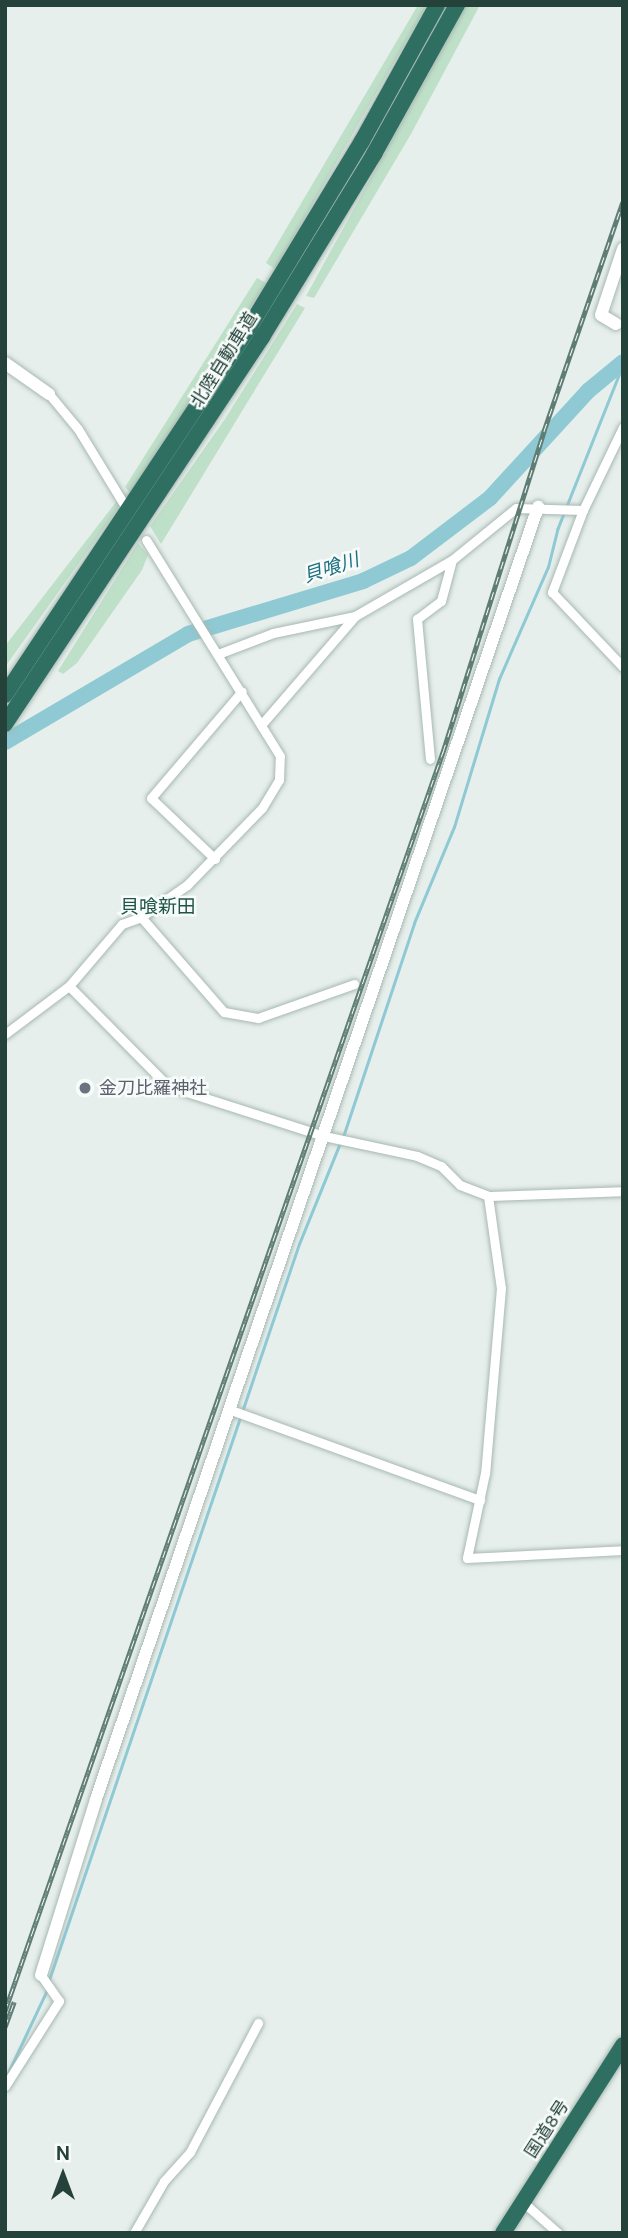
<!DOCTYPE html>
<meta charset="utf-8">
<style>
body{margin:0}
#map{position:relative;width:628px;height:2238px;overflow:hidden;background:#e6efeb;font-family:"DM Sans","Noto Sans JP",sans-serif}
div>[style]{position:absolute}
[style*='--x']{left:calc(var(--x)*1px);top:calc(var(--y)*1px);width:calc(var(--w)*1px);rotate:calc(var(--a)*1deg)}
.green>*{inset:0;background:#bfe0c8}
.stream>*{height:2.5px;margin:-1.25px;padding:0 1.25px;transform-origin:1.25px;border-radius:1.25px;background:#8ec9d4}
.river>*{height:16px;margin:-8px;padding:0 8px;transform-origin:8px;border-radius:8px;background:#8ec9d4}
.roads{filter:drop-shadow(0 0 2px #a8b8b2) drop-shadow(0 0 2px #a8b8b2)}
.street>*{height:9px;margin:-4.5px;padding:0 4.5px;transform-origin:4.5px;border-radius:4.5px;background:#fff}
.secondary>*{height:12px;margin:-6px;padding:0 6px;transform-origin:6px;border-radius:6px;background:#fff}
.highway>*{height:16px;margin:-8px;padding:0 8px;transform-origin:8px;border-radius:8px;background:#2f6f62}
.rail>*{height:5px;margin-top:-2.5px;transform-origin:0;background:repeating-linear-gradient(90deg,#f7fbf9 0 8px,#5f7d75 0 16px);box-sizing:border-box;border-block:2px solid #5f7d75}
.dots>*{width:19px;height:19px;translate:-50% -50%;box-sizing:border-box;border:4px solid #f7fbf9;border-radius:50%}
span{translate:-50% -50%;white-space:nowrap;text-align:center;line-height:1.15;-webkit-text-stroke:5px #f7fbf9;paint-order:stroke}
.street-label{font-size:18px;color:#24423a}
.worship-label{font-size:18px;color:#5b616d}
.left{translate:0 -50%;text-align:left}
.water-label{font-size:19px;color:#1c6f80;font-style:italic}
.neighbourhood-label{font-size:19px;color:#1f5548}
.frame{position:absolute;inset:0;border:7px solid #24423a;pointer-events:none}
.north{position:absolute;left:28px;top:2140px;width:70px;height:70px;-webkit-text-stroke:5px #f7fbf9;paint-order:stroke;rotate:0deg;font-size:19px;font-weight:700;line-height:28px;text-align:center;color:#24423a}
.north::after{content:'';display:block;margin:auto;width:24px;height:32px;background:#24423a;clip-path:polygon(50% 0,100% 100%,50% 72%,0 100%)}
</style>
<div id="map">
<div class="green">
<i style="clip-path:polygon(418px 5px,427px 5px,275px 269px,266px 263px)"></i>
<i style="clip-path:polygon(466px 5px,480px 5px,411px 134px,314px 298px,306px 296px)"></i>
<i style="clip-path:polygon(257px 278px,266px 283px,132px 495px,125px 487px)"></i>
<i style="clip-path:polygon(297px 304px,305px 308px,161px 544px,150px 526px,225px 419px)"></i>
<i style="clip-path:polygon(116px 502px,121px 504px,5px 667px,5px 646px)"></i>
<i style="clip-path:polygon(138px 543px,148px 555px,142px 570px,77px 663px,63px 674px,58px 671px)"></i>
</div>
<div class="stream">
<i style="--x:343;--y:1137;--w:225;--a:-71.6"></i>
<i style="--x:414;--y:923;--w:104;--a:-67.4"></i>
<i style="--x:454;--y:827;--w:155;--a:-73.1"></i>
<i style="--x:499;--y:679;--w:122;--a:-66.4"></i>
<i style="--x:548;--y:567;--w:38;--a:-76"></i>
<i style="--x:557;--y:530;--w:179;--a:-68.3"></i>
<i style="--x:49;--y:1980;--w:777;--a:-71.24"></i>
<i style="--x:299;--y:1244;--w:109;--a:-67.9"></i>
<i style="--x:7;--y:2075;--w:94;--a:-64.8"></i>
</div>
<div class="river">
<i style="--x:5;--y:742;--w:212;--a:-30.5"></i>
<i style="--x:188;--y:634;--w:183;--a:-16.8"></i>
<i style="--x:363;--y:581;--w:53;--a:-25.6"></i>
<i style="--x:411;--y:558;--w:99;--a:-37.2"></i>
<i style="--x:490;--y:498;--w:145;--a:-47.5"></i>
<i style="--x:588;--y:391;--w:45;--a:-39.6"></i>
</div>
<div class="roads">
<div class="street">
<i style="--x:49;--y:394;--w:45;--a:50.4"></i>
<i style="--x:78;--y:429;--w:90;--a:58.6"></i>
<i style="--x:623;--y:427;--w:92;--a:115.7"></i>
<i style="--x:583;--y:510;--w:88;--a:110.7"></i>
<i style="--x:552;--y:592;--w:103;--a:46.6"></i>
<i style="--x:218;--y:654;--w:59;--a:-20.9"></i>
<i style="--x:273;--y:633;--w:84;--a:-11.7"></i>
<i style="--x:261;--y:725;--w:144;--a:-49.2"></i>
<i style="--x:355;--y:616;--w:112;--a:-30"></i>
<i style="--x:452;--y:560;--w:82;--a:-39.1"></i>
<i style="--x:516;--y:508;--w:67;--a:1.7"></i>
<i style="--x:430;--y:759;--w:141;--a:-95.3"></i>
<i style="--x:417;--y:619;--w:30;--a:-37"></i>
<i style="--x:441;--y:601;--w:42;--a:-75"></i>
<i style="--x:215;--y:859;--w:88;--a:-136.4"></i>
<i style="--x:151;--y:798;--w:140;--a:-49.6"></i>
<i style="--x:141;--y:917;--w:126;--a:48.9"></i>
<i style="--x:224;--y:1012;--w:35;--a:10"></i>
<i style="--x:258;--y:1018;--w:102;--a:-19.5"></i>
<i style="--x:69;--y:986;--w:141;--a:45.3"></i>
<i style="--x:168;--y:1086;--w:164;--a:17.8"></i>
<i style="--x:324;--y:1136;--w:95;--a:12.1"></i>
<i style="--x:417;--y:1156;--w:26;--a:23"></i>
<i style="--x:441;--y:1166;--w:27;--a:45"></i>
<i style="--x:460;--y:1185;--w:30;--a:21"></i>
<i style="--x:488;--y:1196;--w:135;--a:-2.1"></i>
<i style="--x:5;--y:1034;--w:80;--a:-36.9"></i>
<i style="--x:69;--y:986;--w:82;--a:-49.5"></i>
<i style="--x:122;--y:924;--w:20;--a:-20"></i>
<i style="--x:141;--y:917;--w:56;--a:-34.8"></i>
<i style="--x:187;--y:885;--w:107;--a:-45.8"></i>
<i style="--x:262;--y:808;--w:33;--a:-59"></i>
<i style="--x:279;--y:780;--w:24;--a:-88"></i>
<i style="--x:280;--y:756;--w:254;--a:-121.8"></i>
<i style="--x:488;--y:1196;--w:93;--a:82"></i>
<i style="--x:501;--y:1288;--w:186;--a:94.9"></i>
<i style="--x:485;--y:1473;--w:87;--a:102"></i>
<i style="--x:467;--y:1558;--w:156;--a:-2.9"></i>
<i style="--x:231;--y:1410;--w:265;--a:19.9"></i>
<i style="--x:5;--y:2086;--w:101;--a:-57.6"></i>
<i style="--x:59;--y:2001;--w:32;--a:-125"></i>
<i style="--x:523;--y:2202;--w:47;--a:41.5"></i>
<i style="--x:134;--y:2233;--w:60;--a:-60"></i>
<i style="--x:164;--y:2181;--w:39;--a:-48"></i>
<i style="--x:190;--y:2152;--w:146;--a:-62.2"></i>
</div>
<div class="secondary">
<i style="--x:616;--y:324;--w:17;--a:-149"></i>
<i style="--x:601;--y:315;--w:70;--a:-71.6"></i>
<i style="--x:5;--y:363;--w:54;--a:35.2"></i>
<i style="--x:41;--y:1975;--w:184;--a:-72.6"></i>
<i style="--x:96;--y:1799;--w:1366;--a:-71.11"></i>
</div>
<div class="highway">
<i style="--x:5;--y:695;--w:443;--a:-56.4"></i>
<i style="--x:250;--y:326;--w:216;--a:-58.8"></i>
<i style="--x:362;--y:141;--w:155;--a:-61.1"></i>
<i style="--x:5;--y:724;--w:465;--a:-56.4"></i>
<i style="--x:262;--y:337;--w:215;--a:-58.5"></i>
<i style="--x:374;--y:154;--w:171;--a:-60.9"></i>
<i style="--x:503;--y:2233;--w:223;--a:-57.4"></i>
</div>
</div>
<div class="rail">
<i style="--x:5;--y:2011;--w:1333;--a:-70.82"></i>
<i style="--x:443;--y:752;--w:337;--a:-72.5"></i>
<i style="--x:544;--y:431;--w:242;--a:-71"></i>
<i style="--x:5;--y:2027;--w:27;--a:-70"></i>
</div>
<div class="dots">
<i style="left:85px;top:1088px;background:#6b7280"></i>
</div>
<div class="street-label">
<span style="left:224px;top:360px;rotate:-58deg">北陸自動車道</span>
<span style="left:547px;top:2129px;rotate:-57deg">国道8号</span>
</div>
<div class="worship-label">
<span class="left" style="left:99px;top:1088px">金刀比羅神社</span>
</div>
<div class="water-label">
<span style="left:331px;top:568px;rotate:-18deg">貝喰川</span>
</div>
<div class="neighbourhood-label">
<span style="left:158px;top:907px">貝喰新田</span>
</div>
<div class="frame"></div>
<div class="north">N</div>
</div>
